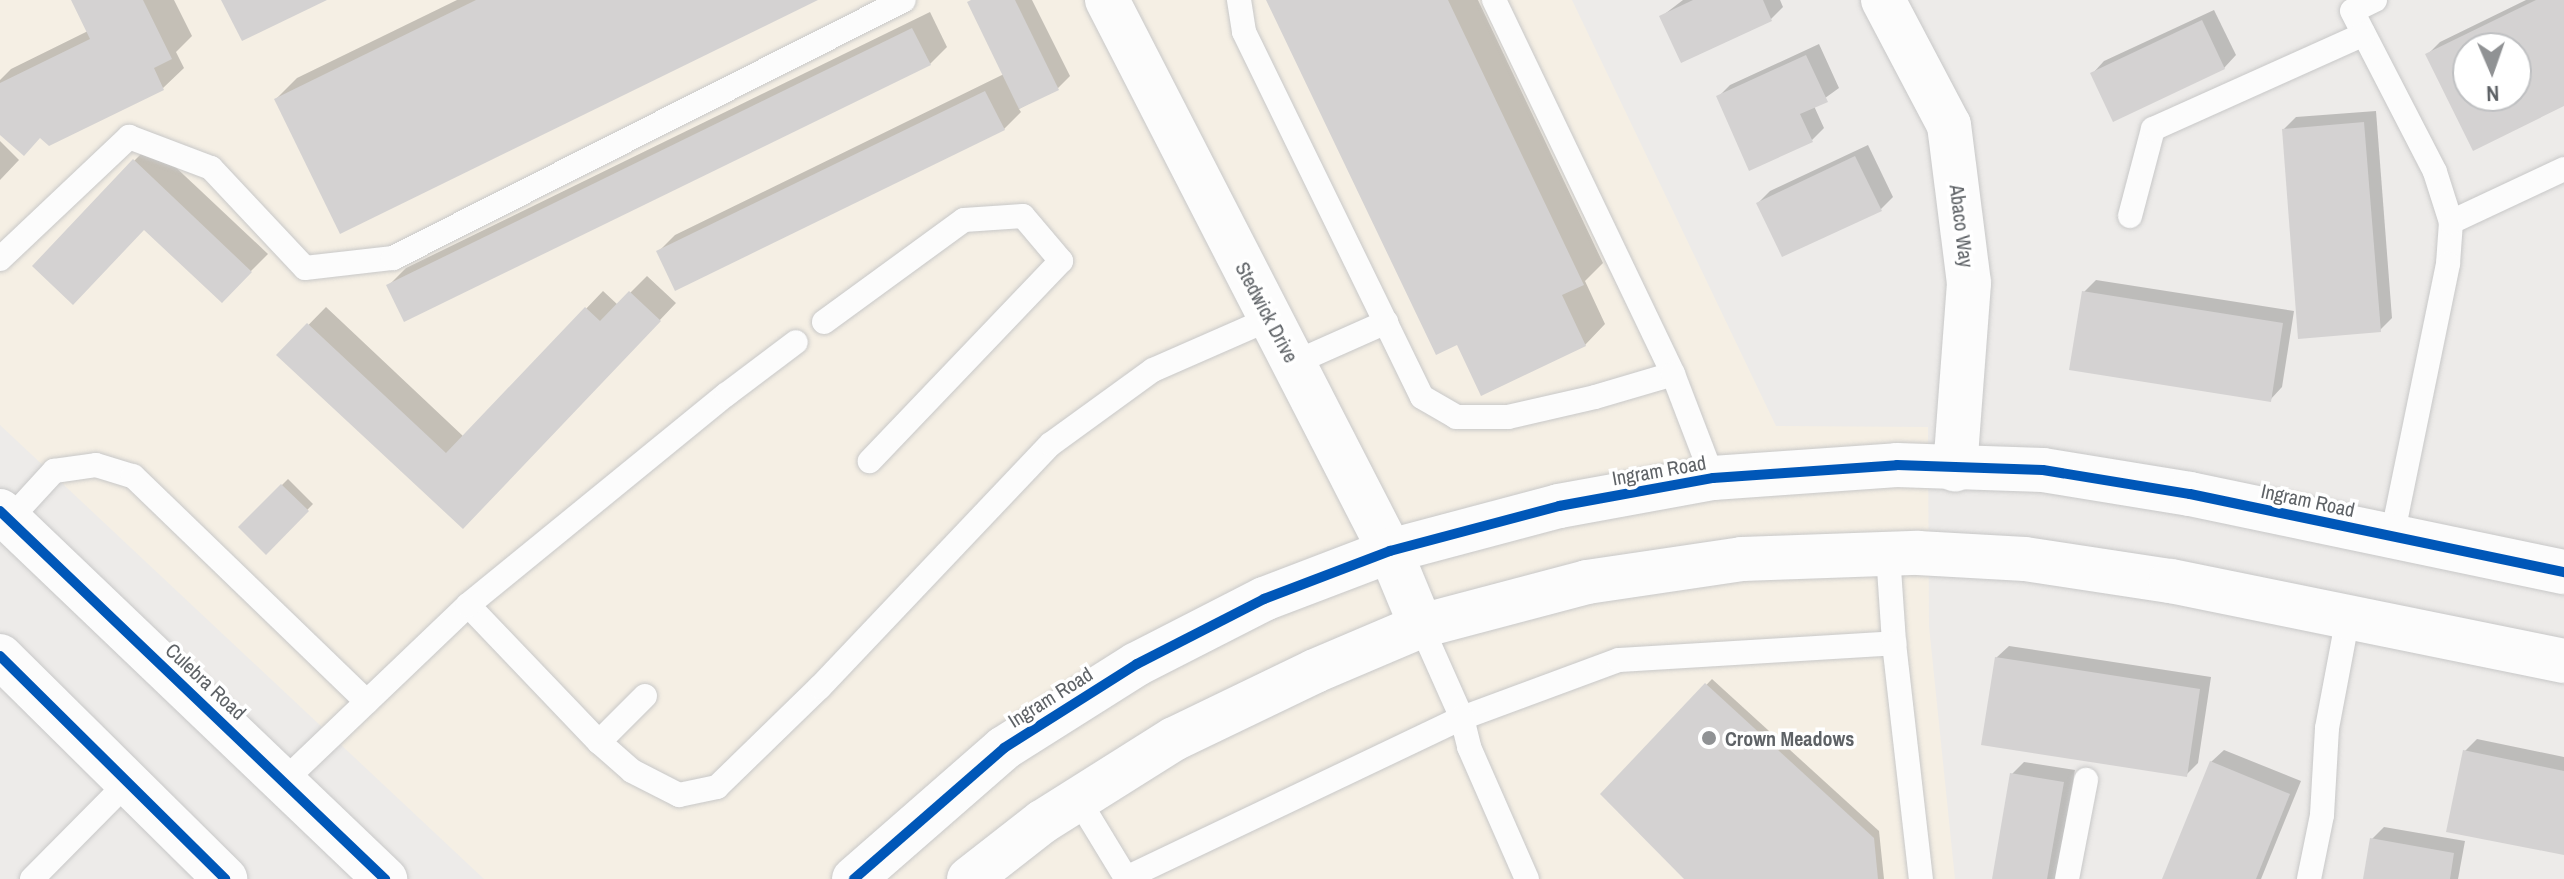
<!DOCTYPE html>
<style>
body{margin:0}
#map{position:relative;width:2564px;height:879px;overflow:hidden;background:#edebe9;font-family:"Archivo Narrow",sans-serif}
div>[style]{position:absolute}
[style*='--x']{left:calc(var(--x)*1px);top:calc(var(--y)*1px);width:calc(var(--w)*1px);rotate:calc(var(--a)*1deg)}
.commercial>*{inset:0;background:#f5efe4}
.shadow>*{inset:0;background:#0003}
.building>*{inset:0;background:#d4d2d2}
.roads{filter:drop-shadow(0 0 2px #c8c8c8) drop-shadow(0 0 2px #c8c8c8)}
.lane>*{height:24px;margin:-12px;padding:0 12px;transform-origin:12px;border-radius:12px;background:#fcfcfc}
.street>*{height:44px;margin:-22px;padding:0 22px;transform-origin:22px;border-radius:22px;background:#fcfcfc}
.secondary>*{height:44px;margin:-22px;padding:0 22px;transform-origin:22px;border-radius:22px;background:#fcfcfc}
.cycleway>*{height:10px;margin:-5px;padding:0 5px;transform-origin:5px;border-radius:5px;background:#0057b8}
.dots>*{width:22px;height:22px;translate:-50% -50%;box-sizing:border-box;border:4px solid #fff;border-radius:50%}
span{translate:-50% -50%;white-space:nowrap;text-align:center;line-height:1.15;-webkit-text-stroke:7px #fff;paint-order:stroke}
.street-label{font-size:20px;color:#5e6266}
.poi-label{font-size:20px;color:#5e6266;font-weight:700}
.left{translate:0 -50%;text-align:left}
.north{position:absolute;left:2452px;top:32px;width:80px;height:80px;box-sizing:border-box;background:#fff;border:2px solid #bfc0c2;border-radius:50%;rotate:178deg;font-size:22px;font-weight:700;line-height:32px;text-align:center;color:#5e6266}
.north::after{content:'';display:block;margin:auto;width:28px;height:36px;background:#909294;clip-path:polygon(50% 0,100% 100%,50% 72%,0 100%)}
</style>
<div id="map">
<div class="commercial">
<i style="clip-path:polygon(0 0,1572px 0,1776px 426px,1928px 427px,1929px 626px,1955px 879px,484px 879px,0 425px)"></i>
</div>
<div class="shadow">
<i style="clip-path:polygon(73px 0,174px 0,192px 36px,176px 52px,184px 68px,163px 88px,50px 144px,41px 136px,0 132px,0 80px,11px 69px,88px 31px)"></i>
<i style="clip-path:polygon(457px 0,814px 0,276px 99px,297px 78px)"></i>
<i style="clip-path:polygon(971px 0,1032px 0,1070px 76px,1058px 88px,1019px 109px,1021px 112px,1004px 129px,658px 252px,675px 235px,1004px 74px)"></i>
<i style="clip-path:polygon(1268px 0,1478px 0,1603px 263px,1585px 281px,1605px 324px,1585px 345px,1458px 342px)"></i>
<i style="clip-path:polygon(1683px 0,1780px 0,1783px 7px,1771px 19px,1682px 61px,1662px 16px)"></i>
<i style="clip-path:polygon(evenodd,2526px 0,2564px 0,2564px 104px,2474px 148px,2428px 54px,2440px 42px,2526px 0,2468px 48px,2516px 48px,2516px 96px,2468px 96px,2468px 48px)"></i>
<i style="clip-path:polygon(2214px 10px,2236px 55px,2224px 68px,2092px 74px,2104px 61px)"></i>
<i style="clip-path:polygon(930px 12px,947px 47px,930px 64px,389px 285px,406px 268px)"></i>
<i style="clip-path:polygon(1819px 44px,1839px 88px,1814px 106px,1824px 128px,1812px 140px,1718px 97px,1730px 85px)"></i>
<i style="clip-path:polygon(2376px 111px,2392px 318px,2380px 330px,2284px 129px,2296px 117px)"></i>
<i style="clip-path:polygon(0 141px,19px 160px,0 180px)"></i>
<i style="clip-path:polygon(151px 144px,268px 254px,222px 300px,134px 161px)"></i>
<i style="clip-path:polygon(1868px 145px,1893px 197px,1881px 209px,1783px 255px,1758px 203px,1770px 191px)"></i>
<i style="clip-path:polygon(647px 276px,676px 303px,480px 510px,279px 355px,326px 307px,464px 437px,603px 291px,618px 305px)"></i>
<i style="clip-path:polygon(2096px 280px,2294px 311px,2282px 387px,2270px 400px,2084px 292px)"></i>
<i style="clip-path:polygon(288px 479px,313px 504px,266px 552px,240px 527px)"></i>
<i style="clip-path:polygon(2009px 646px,2211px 677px,2198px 763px,2186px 775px,1996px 658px)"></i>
<i style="clip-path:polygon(1712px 679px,1879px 831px,1884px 879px,1687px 879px,1603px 794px)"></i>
<i style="clip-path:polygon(2477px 739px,2564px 757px,2564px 853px,2465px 751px)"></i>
<i style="clip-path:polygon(2224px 750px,2301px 781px,2261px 879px,2164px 879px,2211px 762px)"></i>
<i style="clip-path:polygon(2024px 762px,2075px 770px,2056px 879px,1994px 879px,2012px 774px)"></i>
<i style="clip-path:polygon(2384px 827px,2465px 841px,2458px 879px,2365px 879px,2372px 839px)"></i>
</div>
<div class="building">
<i style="clip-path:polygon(71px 0,143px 0,172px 59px,154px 68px,164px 90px,49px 146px,40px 138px,24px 156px,0 135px,0 83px,90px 39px)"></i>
<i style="clip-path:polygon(221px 0,327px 0,242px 41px)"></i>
<i style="clip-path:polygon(476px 0,818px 0,340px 234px,274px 99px)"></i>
<i style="clip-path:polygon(971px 0,1015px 0,1059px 90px,1019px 109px,967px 2px)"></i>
<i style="clip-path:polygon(1266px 0,1448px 0,1584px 285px,1562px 295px,1586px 346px,1481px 396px,1457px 345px,1436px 355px)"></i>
<i style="clip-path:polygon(1693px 0,1763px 0,1772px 21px,1681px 63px,1659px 16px)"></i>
<i style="clip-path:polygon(evenodd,2536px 0,2564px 0,2564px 106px,2473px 151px,2425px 54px,2536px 0,2468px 48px,2516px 48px,2516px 96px,2468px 96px,2468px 48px)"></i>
<i style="clip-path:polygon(2202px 20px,2225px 69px,2113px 122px,2090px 73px)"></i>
<i style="clip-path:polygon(912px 28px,931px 65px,404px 322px,386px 285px)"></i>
<i style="clip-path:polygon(1806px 55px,1828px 102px,1800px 114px,1813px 142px,1749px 171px,1716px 96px)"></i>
<i style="clip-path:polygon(985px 91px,1005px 130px,675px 291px,656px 251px)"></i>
<i style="clip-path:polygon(2364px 122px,2381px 332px,2298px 339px,2282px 129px)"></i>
<i style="clip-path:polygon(1855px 156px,1882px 211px,1782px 257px,1756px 203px)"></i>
<i style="clip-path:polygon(133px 159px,252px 272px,222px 303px,144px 230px,73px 305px,32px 266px)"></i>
<i style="clip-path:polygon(629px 291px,661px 321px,463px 529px,276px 355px,307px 323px,446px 453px,585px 307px,600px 321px)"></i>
<i style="clip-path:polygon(2082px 291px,2283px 323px,2271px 402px,2069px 370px)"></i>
<i style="clip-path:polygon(281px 484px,309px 511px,266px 555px,238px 527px)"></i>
<i style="clip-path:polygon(1995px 657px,2200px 689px,2187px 777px,1981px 745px)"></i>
<i style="clip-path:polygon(1705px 683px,1874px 838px,1878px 879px,1684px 879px,1600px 794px)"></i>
<i style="clip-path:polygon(2463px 750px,2564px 771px,2564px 855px,2446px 832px)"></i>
<i style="clip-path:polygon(2210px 761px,2290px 794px,2256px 879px,2162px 879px)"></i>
<i style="clip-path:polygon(2010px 773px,2064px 782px,2047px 879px,1992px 879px)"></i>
<i style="clip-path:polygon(2370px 838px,2454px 853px,2450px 879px,2363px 879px)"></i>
</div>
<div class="roads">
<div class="lane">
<i style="--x:1239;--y:0;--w:32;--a:81"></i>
<i style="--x:1244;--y:32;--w:406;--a:64"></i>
<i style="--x:1422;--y:397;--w:39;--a:30"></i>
<i style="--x:1456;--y:417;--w:52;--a:0"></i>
<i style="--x:1508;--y:417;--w:89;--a:-12.9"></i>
<i style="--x:1595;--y:397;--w:81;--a:-16.4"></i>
<i style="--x:1494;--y:0;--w:415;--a:64.4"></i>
<i style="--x:1673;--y:374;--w:111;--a:69"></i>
<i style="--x:2375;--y:0;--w:25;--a:154"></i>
<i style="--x:2352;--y:11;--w:181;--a:62.7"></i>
<i style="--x:2435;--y:172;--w:52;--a:72.3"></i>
<i style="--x:2451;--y:222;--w:42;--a:94.1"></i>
<i style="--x:2448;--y:264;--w:278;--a:101.6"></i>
<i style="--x:2130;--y:216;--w:90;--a:-75.2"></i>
<i style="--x:2153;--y:129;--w:231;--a:-24.2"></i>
<i style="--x:2451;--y:222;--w:125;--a:-25.1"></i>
<i style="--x:0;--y:259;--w:178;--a:-43.4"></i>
<i style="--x:129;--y:137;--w:88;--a:20.7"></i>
<i style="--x:211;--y:168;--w:137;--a:46.8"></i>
<i style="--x:305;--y:268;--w:89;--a:-6.5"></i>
<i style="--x:393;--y:258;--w:572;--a:-26.79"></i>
<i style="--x:824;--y:322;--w:173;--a:-36.1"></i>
<i style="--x:964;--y:220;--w:59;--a:-3.9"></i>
<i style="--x:1023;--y:216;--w:59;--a:49.8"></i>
<i style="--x:1061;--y:261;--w:277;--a:133.7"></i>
<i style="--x:1294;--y:363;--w:101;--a:-24"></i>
<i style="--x:9;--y:520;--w:67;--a:-47.4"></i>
<i style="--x:54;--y:471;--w:42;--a:-8.1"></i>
<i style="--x:96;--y:465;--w:39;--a:17"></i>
<i style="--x:133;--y:476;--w:325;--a:44"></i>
<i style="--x:1888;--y:554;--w:89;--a:86.1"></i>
<i style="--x:468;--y:605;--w:190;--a:46.3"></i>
<i style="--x:599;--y:742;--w:44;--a:41.3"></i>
<i style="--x:632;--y:771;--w:53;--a:27.1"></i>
<i style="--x:679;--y:795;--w:39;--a:-12"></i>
<i style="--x:717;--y:787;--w:144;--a:-44.2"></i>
<i style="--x:820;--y:687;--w:335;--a:-46.5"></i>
<i style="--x:1051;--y:444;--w:126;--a:-36"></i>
<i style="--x:1153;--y:370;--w:127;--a:-23.7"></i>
<i style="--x:1421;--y:626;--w:101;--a:66"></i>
<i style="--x:1462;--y:718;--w:167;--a:-20.3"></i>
<i style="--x:1619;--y:660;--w:276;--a:-3.5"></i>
<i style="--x:1894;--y:643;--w:238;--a:83.5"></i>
<i style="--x:599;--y:742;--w:65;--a:-45"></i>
<i style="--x:285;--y:780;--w:253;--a:-43.7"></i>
<i style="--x:468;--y:605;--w:334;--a:-39.2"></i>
<i style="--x:727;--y:394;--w:86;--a:-37"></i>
<i style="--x:1078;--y:799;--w:92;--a:58.7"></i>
<i style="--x:1126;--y:878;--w:372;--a:-25.5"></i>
<i style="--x:1462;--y:718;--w:30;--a:76"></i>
<i style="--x:1469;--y:747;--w:144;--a:66.3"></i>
<i style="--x:32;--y:879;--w:138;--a:-45.3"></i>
<i style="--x:2067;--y:879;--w:101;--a:-79.1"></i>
<i style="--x:2309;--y:879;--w:65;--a:-78.5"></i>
<i style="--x:2322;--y:815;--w:87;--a:-86.7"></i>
<i style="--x:2327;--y:728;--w:113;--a:-79.3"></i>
</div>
<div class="street">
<i style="--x:1107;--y:0;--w:619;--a:62.81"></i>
<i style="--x:1390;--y:551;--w:81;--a:67.5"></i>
<i style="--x:1883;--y:0;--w:141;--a:62.2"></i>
<i style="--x:1949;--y:125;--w:159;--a:82.8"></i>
<i style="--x:1969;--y:283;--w:187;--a:94.3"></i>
</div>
<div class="secondary">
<i style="--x:0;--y:511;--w:533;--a:43.71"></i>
<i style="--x:0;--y:656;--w:317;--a:44.7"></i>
<i style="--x:854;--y:879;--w:199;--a:-41.1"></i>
<i style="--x:1004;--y:748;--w:157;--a:-32.3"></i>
<i style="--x:1137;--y:664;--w:143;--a:-27.1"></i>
<i style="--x:1264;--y:599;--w:135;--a:-20.9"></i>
<i style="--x:1390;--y:551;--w:175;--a:-14.9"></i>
<i style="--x:1559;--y:506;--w:157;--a:-10.3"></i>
<i style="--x:1713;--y:478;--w:184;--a:-4"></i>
<i style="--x:1897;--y:465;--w:146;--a:2"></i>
<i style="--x:2043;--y:470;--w:149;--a:9.3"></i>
<i style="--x:2190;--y:494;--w:382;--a:11.8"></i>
<i style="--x:969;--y:879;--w:93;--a:-38"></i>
<i style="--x:1042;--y:822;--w:156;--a:-32.2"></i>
<i style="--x:1174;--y:739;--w:157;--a:-25.7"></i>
<i style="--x:1315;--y:671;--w:115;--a:-23"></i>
<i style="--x:1421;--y:626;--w:172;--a:-14.8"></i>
<i style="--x:1587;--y:582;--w:157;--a:-8.4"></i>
<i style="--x:1742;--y:559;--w:176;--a:-2"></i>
<i style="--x:1918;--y:553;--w:107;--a:3.2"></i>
<i style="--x:2025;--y:559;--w:148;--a:8.6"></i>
<i style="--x:2171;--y:581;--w:401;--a:11.5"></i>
</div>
</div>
<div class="cycleway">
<i style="--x:0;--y:511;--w:533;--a:43.71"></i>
<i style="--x:0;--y:656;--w:317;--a:44.7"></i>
<i style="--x:854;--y:879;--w:199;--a:-41.1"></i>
<i style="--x:1004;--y:748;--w:157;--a:-32.3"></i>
<i style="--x:1137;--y:664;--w:143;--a:-27.1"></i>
<i style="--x:1264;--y:599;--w:135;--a:-20.9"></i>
<i style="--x:1390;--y:551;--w:175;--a:-14.9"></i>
<i style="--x:1559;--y:506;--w:157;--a:-10.3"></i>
<i style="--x:1713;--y:478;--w:184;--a:-4"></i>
<i style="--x:1897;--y:465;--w:146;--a:2"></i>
<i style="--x:2043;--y:470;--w:149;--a:9.3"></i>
<i style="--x:2190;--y:494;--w:382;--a:11.8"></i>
</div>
<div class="dots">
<i style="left:1709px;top:738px;background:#909294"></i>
</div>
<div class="street-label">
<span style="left:1962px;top:226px;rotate:83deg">Abaco Way</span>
<span style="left:1267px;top:312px;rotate:62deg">Stedwick Drive</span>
<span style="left:1659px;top:470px;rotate:-10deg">Ingram Road</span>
<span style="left:2308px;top:500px;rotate:12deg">Ingram Road</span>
<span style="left:206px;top:681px;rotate:43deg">Culebra Road</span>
<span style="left:1050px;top:697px;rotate:-32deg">Ingram Road</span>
</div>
<div class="poi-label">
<span class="left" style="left:1725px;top:738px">Crown Meadows</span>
</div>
<div class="north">N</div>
</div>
